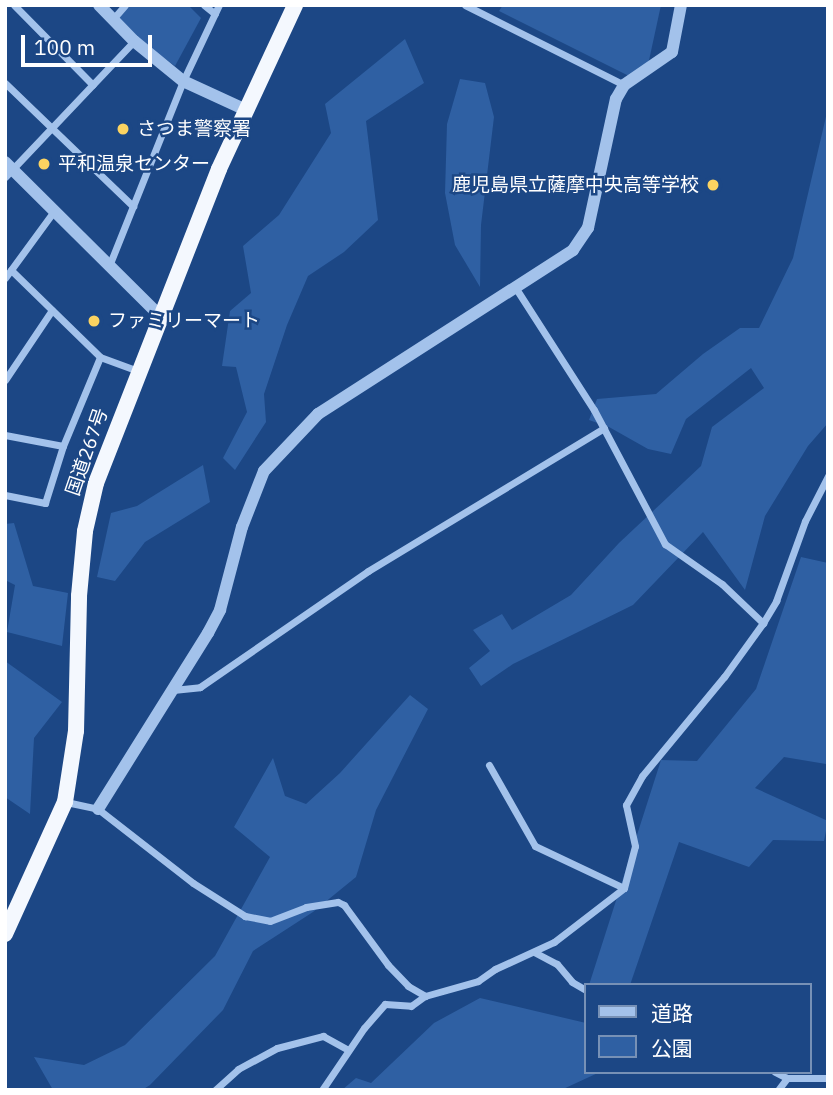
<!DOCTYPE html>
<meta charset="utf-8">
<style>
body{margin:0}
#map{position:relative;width:833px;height:1095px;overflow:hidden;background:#1c4785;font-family:"IBM Plex Sans","Noto Sans JP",sans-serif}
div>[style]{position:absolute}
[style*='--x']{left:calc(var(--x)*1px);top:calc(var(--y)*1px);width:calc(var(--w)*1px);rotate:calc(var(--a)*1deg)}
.green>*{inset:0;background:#2f60a3}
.minor>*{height:7px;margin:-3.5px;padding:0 3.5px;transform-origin:3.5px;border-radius:3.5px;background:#a3c2eb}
.tertiary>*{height:12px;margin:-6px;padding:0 6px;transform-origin:6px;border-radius:6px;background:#a3c2eb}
.trunk>*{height:16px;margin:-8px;padding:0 8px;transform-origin:8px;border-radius:8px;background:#f4f8fe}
.dots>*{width:19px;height:19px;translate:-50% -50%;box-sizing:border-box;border:4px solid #1c4785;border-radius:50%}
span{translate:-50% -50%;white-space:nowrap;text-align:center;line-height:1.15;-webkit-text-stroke:5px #1c4785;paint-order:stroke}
.poi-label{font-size:19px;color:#fff}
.left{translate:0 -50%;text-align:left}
.right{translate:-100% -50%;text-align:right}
.street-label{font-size:19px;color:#fff}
.frame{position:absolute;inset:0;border:7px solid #fff;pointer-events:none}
.legend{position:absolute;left:584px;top:983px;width:228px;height:91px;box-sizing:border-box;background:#1c4785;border:2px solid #7791b6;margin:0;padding:9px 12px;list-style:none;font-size:21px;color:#fff}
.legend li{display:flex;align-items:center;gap:14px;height:35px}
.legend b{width:35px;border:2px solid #7791b6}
.scale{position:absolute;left:21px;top:35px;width:131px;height:32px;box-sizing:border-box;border:4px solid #fff;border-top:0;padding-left:9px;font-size:21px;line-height:24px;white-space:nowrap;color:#fff;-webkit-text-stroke:5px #1c4785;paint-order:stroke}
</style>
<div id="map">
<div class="green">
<i style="clip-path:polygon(131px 5px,188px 5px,201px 18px,175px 66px,135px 37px,119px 18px)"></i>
<i style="clip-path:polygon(503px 5px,661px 5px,648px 65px,629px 76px,499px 11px)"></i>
<i style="clip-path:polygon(405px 39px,424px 83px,366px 121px,378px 220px,344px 252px,308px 276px,287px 325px,264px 394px,266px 422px,235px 470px,223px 458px,247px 412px,236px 367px,222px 366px,230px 311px,251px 293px,243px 246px,279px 215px,331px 133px,325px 104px)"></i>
<i style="clip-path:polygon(460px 79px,485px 83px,494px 117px,481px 225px,480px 287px,455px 245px,445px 193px,447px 124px)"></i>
<i style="clip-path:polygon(828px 108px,828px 423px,808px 446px,765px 516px,745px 590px,703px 532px,633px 605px,513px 664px,481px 686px,469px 668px,490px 651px,473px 630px,502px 614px,512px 630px,571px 595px,619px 543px,701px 466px,712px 427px,764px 388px,751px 368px,686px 419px,671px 454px,648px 449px,609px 427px,589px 420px,597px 399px,656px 394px,703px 354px,740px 328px,759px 328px,793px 258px)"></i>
<i style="clip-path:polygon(203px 465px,210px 502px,145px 542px,115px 581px,97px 577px,111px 513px,137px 506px)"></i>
<i style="clip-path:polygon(14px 523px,33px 586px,68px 593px,62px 646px,7px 632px,15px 585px,5px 580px,5px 524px)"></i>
<i style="clip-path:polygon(801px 557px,828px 563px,828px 759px,826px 764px,784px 757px,755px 788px,828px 821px,824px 841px,773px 840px,749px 867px,679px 842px,630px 985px,589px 985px,661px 760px,697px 761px,756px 689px)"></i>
<i style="clip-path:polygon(5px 661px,62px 702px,34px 738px,30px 814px,5px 797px)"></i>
<i style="clip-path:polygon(410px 695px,428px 709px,376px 810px,356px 877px,313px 912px,253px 951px,223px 1010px,150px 1085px,142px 1090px,53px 1090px,34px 1057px,84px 1065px,125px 1045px,215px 956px,270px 857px,234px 827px,273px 758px,285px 796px,306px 804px,340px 773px)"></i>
<i style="clip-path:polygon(480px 998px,586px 1023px,586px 1072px,600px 1072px,561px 1090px,342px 1090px,356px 1078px,371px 1083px,434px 1023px)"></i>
</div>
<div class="minor">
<i style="--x:14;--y:5;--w:112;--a:45.4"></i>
<i style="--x:204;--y:5;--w:14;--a:39"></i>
<i style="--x:465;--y:5;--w:178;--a:26.7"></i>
<i style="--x:113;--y:19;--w:18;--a:-49"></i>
<i style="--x:5;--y:83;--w:178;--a:43.9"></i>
<i style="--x:5;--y:177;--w:187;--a:-46.5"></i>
<i style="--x:109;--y:266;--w:199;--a:-68.2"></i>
<i style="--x:183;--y:81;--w:84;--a:-64.7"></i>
<i style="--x:11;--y:270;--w:124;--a:44.3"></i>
<i style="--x:100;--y:357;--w:40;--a:20.2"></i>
<i style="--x:5;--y:278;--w:83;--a:-53.8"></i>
<i style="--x:515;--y:287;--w:146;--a:57.3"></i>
<i style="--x:594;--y:410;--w:152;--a:62.1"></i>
<i style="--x:665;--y:544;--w:70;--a:35.1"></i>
<i style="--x:722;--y:584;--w:57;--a:43.6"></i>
<i style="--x:5;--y:380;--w:84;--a:-56.1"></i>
<i style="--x:5;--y:435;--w:59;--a:10.7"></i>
<i style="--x:5;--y:495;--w:41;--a:11.3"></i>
<i style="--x:45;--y:503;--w:60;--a:-72.5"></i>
<i style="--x:63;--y:446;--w:96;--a:-67.4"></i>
<i style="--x:173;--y:690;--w:27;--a:-6"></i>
<i style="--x:200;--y:687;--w:204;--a:-34.6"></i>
<i style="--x:368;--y:571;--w:276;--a:-31.2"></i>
<i style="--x:489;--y:765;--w:93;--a:60.4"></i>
<i style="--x:535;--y:846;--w:98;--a:25.3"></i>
<i style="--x:66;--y:802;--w:33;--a:12"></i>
<i style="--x:98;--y:809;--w:120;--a:37.9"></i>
<i style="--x:193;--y:883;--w:62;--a:32.4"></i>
<i style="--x:245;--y:916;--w:25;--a:11"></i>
<i style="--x:270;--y:921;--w:39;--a:-21"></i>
<i style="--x:306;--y:907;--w:32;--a:-9"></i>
<i style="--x:338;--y:902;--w:7;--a:27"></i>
<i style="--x:344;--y:905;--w:74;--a:53.7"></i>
<i style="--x:388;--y:965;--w:29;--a:46"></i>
<i style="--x:408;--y:986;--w:20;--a:30"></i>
<i style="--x:425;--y:996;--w:55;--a:-15.8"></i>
<i style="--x:478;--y:981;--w:21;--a:-35"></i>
<i style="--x:495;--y:969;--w:65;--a:-24.6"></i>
<i style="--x:554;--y:942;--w:88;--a:-37.6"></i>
<i style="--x:624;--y:888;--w:43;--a:-75.3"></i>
<i style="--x:635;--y:846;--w:42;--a:-102.4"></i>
<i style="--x:626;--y:805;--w:33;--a:-61"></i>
<i style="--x:642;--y:776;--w:129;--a:-50.4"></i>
<i style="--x:724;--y:677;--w:67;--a:-54.2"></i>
<i style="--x:763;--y:623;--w:26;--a:-59"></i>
<i style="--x:776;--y:601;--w:85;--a:-70.1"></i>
<i style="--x:805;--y:521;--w:51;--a:-62.9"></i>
<i style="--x:534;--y:952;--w:26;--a:28"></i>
<i style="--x:557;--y:964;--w:23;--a:50"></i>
<i style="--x:572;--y:982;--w:16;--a:30"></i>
<i style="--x:775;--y:1072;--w:13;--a:27"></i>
<i style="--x:787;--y:1078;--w:41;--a:0"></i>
<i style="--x:215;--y:1090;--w:31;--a:-42"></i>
<i style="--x:238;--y:1069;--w:44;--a:-28.3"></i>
<i style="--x:277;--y:1048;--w:48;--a:-14.6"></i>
<i style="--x:323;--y:1036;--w:29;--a:29"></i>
<i style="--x:322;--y:1090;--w:75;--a:-55.9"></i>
<i style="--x:364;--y:1028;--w:32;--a:-49"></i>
<i style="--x:385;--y:1004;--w:26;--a:4"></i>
<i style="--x:411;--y:1006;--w:17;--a:-36"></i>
<i style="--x:778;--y:1090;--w:15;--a:-53"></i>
</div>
<div class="tertiary">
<i style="--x:99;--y:5;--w:50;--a:45.8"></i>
<i style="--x:134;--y:41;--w:63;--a:39.2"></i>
<i style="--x:183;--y:81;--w:67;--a:24.7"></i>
<i style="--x:5;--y:162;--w:220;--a:44.8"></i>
<i style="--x:98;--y:809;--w:208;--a:-58"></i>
<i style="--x:208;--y:633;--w:26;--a:-62"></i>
<i style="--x:220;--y:610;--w:86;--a:-75.2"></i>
<i style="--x:242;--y:527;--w:60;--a:-68.6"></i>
<i style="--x:264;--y:471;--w:79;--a:-46.5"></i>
<i style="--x:318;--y:414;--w:303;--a:-32.7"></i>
<i style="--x:573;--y:250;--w:27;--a:-56"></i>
<i style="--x:588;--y:228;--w:132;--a:-77.8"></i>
<i style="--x:616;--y:99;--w:16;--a:-60"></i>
<i style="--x:624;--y:85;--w:58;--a:-34.5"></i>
<i style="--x:672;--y:52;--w:48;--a:-79.2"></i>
</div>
<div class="trunk">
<i style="--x:5;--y:934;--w:145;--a:-65.6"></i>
<i style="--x:65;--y:802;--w:72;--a:-81.2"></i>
<i style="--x:76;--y:731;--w:135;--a:-88.7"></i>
<i style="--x:79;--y:596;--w:65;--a:-84.7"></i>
<i style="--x:85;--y:531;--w:49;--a:-77.1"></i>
<i style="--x:96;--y:483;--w:337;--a:-68.6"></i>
<i style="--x:219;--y:169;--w:181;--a:-65.1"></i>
</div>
<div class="dots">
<i style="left:123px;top:129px;background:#fbd361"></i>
<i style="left:44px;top:164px;background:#fbd361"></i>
<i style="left:713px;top:185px;background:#fbd361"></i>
<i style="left:94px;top:321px;background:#fbd361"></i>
</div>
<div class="poi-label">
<span class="left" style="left:137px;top:129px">さつま警察署</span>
<span class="left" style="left:58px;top:164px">平和温泉センター</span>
<span class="right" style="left:699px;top:185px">鹿児島県立薩摩中央高等学校</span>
<span class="left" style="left:108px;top:321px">ファミリーマート</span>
</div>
<div class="street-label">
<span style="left:87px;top:452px;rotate:-71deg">国道267号</span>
</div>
<div class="frame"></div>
<ul class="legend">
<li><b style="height:9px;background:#a3c2eb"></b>道路</li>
<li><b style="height:19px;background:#2f60a3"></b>公園</li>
</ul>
<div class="scale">100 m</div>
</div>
